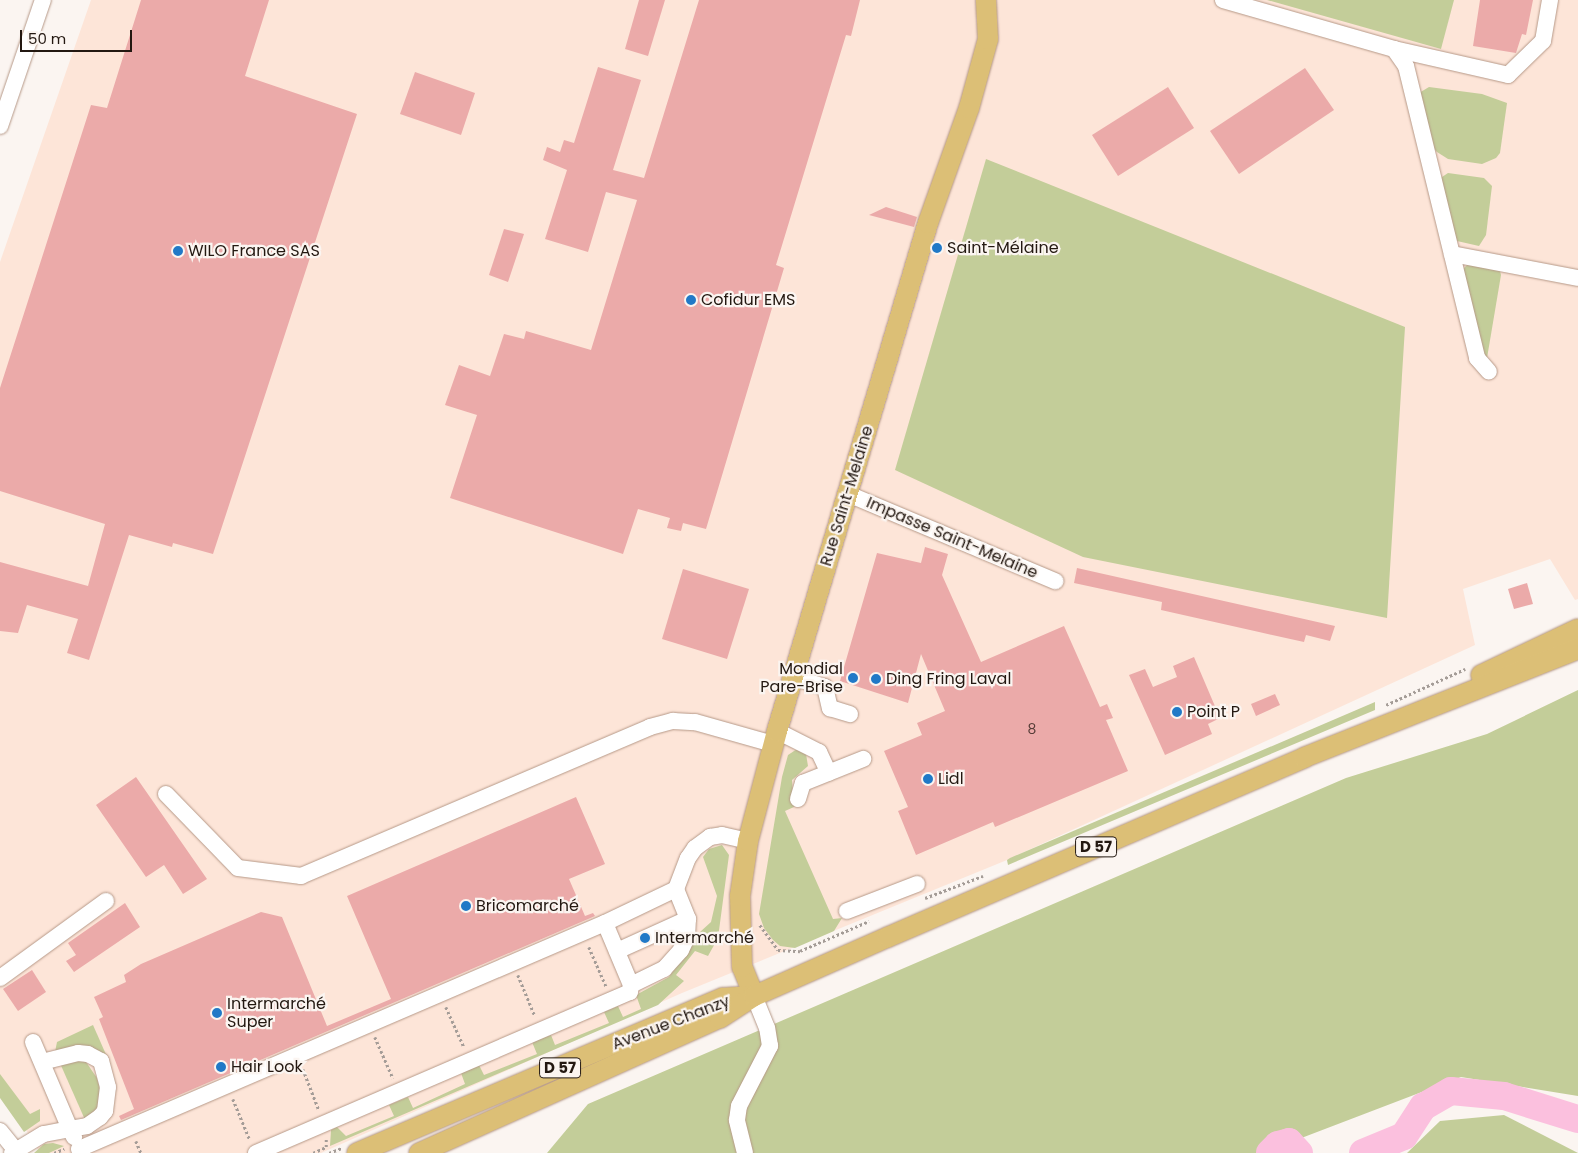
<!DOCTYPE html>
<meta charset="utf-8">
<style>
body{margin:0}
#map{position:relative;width:1578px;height:1153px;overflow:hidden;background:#fbf5f1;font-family:Poppins,sans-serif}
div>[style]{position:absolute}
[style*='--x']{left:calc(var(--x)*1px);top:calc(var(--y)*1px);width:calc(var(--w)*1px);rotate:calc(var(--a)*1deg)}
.built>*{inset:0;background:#fde5d8}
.green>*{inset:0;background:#c3cd99}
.river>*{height:28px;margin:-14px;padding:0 14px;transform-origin:14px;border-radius:14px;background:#fbc0de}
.building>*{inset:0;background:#ebaaa9}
.path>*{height:2.5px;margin-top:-1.25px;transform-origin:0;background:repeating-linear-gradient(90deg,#a49c97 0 2.5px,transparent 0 5px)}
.roads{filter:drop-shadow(0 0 1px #b69988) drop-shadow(0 0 1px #b69988)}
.minor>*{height:16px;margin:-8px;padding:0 8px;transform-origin:8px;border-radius:8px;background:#fff}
.major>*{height:20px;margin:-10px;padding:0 10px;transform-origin:10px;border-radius:10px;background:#dcbf76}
.dots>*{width:14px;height:14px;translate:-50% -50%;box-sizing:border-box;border:2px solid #fbf5f1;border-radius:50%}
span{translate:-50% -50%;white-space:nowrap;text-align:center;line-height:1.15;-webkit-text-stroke:4.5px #fbf5f1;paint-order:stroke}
.number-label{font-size:14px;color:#553c37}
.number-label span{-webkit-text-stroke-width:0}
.shield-label span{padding:1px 4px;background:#fbf5f1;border:1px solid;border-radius:4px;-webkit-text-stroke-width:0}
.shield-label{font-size:15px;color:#231811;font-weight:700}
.poi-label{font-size:16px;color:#231811}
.left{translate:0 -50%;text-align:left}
.right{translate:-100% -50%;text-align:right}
.street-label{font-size:16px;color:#231811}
.scale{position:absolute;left:20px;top:30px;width:112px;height:22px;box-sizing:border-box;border:2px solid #231811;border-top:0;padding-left:6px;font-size:15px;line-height:18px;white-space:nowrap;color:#231811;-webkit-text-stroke:4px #fbf5f1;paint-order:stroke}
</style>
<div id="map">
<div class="built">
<i style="clip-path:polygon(91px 0,1578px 0,1578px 599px,1575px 600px,1550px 559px,1463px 589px,1475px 645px,1007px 860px,682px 993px,321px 1153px,40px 1153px,0 1087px,0 262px)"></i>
</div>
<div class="green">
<i style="clip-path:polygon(1267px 0,1454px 0,1441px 49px)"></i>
<i style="clip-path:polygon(1429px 87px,1482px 94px,1507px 103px,1500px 153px,1496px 158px,1482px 164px,1448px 159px,1437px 152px,1433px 148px,1419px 93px)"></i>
<i style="clip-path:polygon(986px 159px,1405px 327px,1387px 618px,1083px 557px,895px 470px)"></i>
<i style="clip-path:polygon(1448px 173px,1484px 178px,1492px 186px,1486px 235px,1479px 246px,1457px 241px,1440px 184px,1442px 177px)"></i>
<i style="clip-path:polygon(1468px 264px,1500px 271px,1501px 275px,1486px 364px,1462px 270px)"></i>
<i style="clip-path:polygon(1578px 690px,1578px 1096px,1461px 1077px,1262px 1153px,547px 1153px,588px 1104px,1346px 778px,1487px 734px)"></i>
<i style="clip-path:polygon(1375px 702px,1375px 710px,1008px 865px,1007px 860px,1010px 858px)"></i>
<i style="clip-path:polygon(797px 749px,806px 754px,808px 766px,792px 780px,794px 807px,785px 811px,833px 919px,842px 918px,834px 931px,795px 948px,780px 946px,773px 940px,764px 928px,759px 914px,782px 777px,788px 755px)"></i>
<i style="clip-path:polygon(722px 845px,729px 855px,718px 938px,708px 956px,695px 951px,676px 975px,684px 981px,658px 1005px,330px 1146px,331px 1130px,337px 1127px,346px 1136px,394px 1116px,389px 1105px,408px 1097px,413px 1108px,465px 1084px,461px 1073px,479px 1065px,484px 1075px,537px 1054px,532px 1042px,551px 1035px,555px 1045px,609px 1023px,604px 1012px,618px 1006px,623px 1017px,641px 1009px,636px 995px,669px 977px,700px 932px,711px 922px,717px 896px,703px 857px,709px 849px)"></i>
<i style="clip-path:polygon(93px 1025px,108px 1059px,55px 1052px,57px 1042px)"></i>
<i style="clip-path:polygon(84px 1059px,97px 1078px,101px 1092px,101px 1108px,86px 1122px,59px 1061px)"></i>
<i style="clip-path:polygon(0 1074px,30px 1114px,40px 1109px,40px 1121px,24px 1132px,0 1098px)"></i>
<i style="clip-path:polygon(1504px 1115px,1578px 1153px,1407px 1153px,1440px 1121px)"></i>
<i style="clip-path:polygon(53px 1143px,64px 1146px,49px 1153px,34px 1153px,44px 1144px)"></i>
</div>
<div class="river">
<i style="--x:1270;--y:1153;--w:11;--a:-45"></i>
<i style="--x:1278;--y:1145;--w:11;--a:-15"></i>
<i style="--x:1289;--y:1142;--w:15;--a:48"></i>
<i style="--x:1363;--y:1153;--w:44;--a:-22.5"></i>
<i style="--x:1404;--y:1136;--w:35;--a:-57"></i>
<i style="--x:1423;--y:1107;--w:32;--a:-30"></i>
<i style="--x:1451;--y:1091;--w:53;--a:5.4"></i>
<i style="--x:1504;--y:1096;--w:77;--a:17.3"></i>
</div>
<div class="building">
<i style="clip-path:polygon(141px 0,269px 0,245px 76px,357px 114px,213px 554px,173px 543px,172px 547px,129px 535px,89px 660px,67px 653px,78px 619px,27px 605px,18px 633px,0 631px,0 562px,88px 586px,105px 524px,0 491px,0 388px,91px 105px,107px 108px)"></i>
<i style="clip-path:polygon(639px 0,665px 0,648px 56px,625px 49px)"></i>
<i style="clip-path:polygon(699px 0,860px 0,851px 36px,846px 35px,776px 265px,784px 268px,706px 529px,683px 523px,681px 531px,667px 528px,670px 518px,638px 509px,623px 554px,450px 498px,477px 415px,445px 405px,459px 365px,490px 376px,504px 334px,524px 339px,526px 331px,591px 350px,637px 200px,606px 192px,588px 252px,545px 239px,567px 170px,543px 160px,547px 147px,560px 152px,564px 140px,574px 143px,598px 67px,641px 80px,613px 170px,644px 178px)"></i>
<i style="clip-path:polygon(1480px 0,1533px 0,1526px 35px,1522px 34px,1516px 53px,1473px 46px)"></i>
<i style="clip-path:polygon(1305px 68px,1334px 110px,1239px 174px,1210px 131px)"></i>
<i style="clip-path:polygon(415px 72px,475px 93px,461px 135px,400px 114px)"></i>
<i style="clip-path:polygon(1168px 87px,1194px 128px,1118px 176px,1092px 135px)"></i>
<i style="clip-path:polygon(886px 207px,917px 217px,914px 227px,869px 215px)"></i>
<i style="clip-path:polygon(504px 229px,524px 234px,508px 282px,489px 275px)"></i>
<i style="clip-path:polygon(925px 547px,948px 554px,942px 575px,981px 662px,1064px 626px,1100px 707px,1107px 704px,1113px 718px,1106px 720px,1128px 771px,995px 827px,993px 822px,916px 855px,898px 811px,908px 807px,884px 751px,922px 735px,917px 723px,945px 711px,921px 654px,908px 703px,840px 681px,877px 553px,921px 563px)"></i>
<i style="clip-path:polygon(1077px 568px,1264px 610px,1335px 626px,1330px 641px,1306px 635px,1304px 642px,1259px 632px,1161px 610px,1162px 602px,1074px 583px)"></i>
<i style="clip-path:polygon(683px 569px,749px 589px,727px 659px,662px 639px)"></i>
<i style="clip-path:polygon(1527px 583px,1533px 604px,1514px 609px,1508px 589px)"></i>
<i style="clip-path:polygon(1194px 657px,1220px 718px,1208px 724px,1212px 734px,1165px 755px,1129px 675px,1145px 669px,1153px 687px,1177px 677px,1173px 666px)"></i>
<i style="clip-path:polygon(1275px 694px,1280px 705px,1256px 716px,1251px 704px)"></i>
<i style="clip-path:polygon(136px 777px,207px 879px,183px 894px,164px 865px,146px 877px,96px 805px)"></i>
<i style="clip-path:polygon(576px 797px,605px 864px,569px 879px,585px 916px,593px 913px,595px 916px,121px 1120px,119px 1116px,134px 1109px,99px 1019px,103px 1017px,94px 997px,126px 982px,124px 975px,141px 964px,261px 912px,282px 917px,327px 1026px,391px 999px,347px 896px)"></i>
<i style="clip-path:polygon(125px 903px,140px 927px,74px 972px,66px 961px,76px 955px,68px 943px)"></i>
<i style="clip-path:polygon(32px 970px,46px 992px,18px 1011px,3px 989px)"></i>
</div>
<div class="path">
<i style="--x:1386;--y:705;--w:87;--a:-24.5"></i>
<i style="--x:925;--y:898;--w:62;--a:-20.8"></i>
<i style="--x:760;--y:925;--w:31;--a:54"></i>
<i style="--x:778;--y:950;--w:22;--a:3"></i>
<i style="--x:800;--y:951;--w:75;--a:-23.5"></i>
<i style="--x:589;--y:947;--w:43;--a:66.4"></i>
<i style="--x:518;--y:975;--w:44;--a:67.5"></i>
<i style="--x:446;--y:1007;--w:44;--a:65.8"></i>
<i style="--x:375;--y:1037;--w:45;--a:66.3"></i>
<i style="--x:303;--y:1069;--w:44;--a:68.7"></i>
<i style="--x:233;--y:1099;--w:44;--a:67.5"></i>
<i style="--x:136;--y:1141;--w:13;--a:67"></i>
<i style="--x:54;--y:1153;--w:11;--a:-22"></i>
<i style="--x:313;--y:1153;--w:14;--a:-25"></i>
<i style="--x:326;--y:1147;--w:8;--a:-90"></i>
<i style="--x:329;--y:1153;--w:14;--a:-21"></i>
</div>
<div class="roads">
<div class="minor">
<i style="--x:1223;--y:0;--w:178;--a:16"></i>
<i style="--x:1394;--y:49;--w:117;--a:12.8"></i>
<i style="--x:1508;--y:75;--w:49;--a:-44.2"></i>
<i style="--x:1543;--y:41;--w:42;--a:-80.3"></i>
<i style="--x:1394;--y:49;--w:21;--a:55"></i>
<i style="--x:1406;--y:66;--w:301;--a:76.3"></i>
<i style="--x:1477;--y:358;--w:18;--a:49"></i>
<i style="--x:0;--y:126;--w:133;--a:-71.2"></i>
<i style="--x:1452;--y:254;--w:128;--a:10.8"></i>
<i style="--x:848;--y:494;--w:225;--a:22.8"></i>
<i style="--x:792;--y:677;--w:34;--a:17"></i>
<i style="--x:825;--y:687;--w:22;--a:77"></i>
<i style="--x:830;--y:708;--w:21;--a:17"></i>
<i style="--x:777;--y:731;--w:47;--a:26.6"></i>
<i style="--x:819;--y:752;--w:23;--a:65"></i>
<i style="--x:166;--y:794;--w:103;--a:45.8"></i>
<i style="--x:238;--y:868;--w:64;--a:7.2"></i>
<i style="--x:301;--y:876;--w:379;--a:-23.1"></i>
<i style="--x:650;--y:727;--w:24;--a:-15"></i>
<i style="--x:673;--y:721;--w:22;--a:3"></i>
<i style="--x:695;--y:722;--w:81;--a:15.8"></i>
<i style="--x:798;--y:799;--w:17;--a:-73"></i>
<i style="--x:803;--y:783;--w:65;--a:-21.8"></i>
<i style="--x:847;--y:911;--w:75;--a:-21.1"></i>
<i style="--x:617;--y:951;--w:78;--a:-24.3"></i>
<i style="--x:0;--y:978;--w:131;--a:-36"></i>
<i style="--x:631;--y:985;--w:37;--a:-26"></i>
<i style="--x:664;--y:969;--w:25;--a:-48"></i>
<i style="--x:681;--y:950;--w:14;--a:-65"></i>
<i style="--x:687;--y:937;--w:18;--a:-87"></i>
<i style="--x:688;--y:919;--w:32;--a:-112"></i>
<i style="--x:33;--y:1042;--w:95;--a:67"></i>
<i style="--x:70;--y:1129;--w:17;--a:-10"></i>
<i style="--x:87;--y:1126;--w:16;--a:-35"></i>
<i style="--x:100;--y:1117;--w:8;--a:-50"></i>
<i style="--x:105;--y:1111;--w:24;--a:-83"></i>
<i style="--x:108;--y:1087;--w:27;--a:-105"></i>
<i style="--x:101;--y:1061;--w:15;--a:-152"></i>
<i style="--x:88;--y:1054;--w:10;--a:-174"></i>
<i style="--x:78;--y:1053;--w:37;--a:166"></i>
<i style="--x:0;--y:1131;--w:28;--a:51"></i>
<i style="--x:79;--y:1149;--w:572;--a:-23.25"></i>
<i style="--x:12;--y:1153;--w:37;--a:-31"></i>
<i style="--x:44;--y:1134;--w:26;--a:-11"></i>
<i style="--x:70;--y:1129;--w:9;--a:63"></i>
<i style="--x:256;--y:1153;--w:407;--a:-23.3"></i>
<i style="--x:630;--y:992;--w:7;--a:-82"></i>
<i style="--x:631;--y:985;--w:67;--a:-112.8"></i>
<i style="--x:605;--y:923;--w:79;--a:-25.6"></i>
<i style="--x:676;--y:889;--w:33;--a:-69"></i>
<i style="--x:688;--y:858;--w:12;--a:-55"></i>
<i style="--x:695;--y:848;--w:19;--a:-36"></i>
<i style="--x:710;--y:837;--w:12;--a:-9"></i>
<i style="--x:722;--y:835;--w:27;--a:13"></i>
<i style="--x:745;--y:1153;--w:34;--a:-104"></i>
<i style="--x:737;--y:1120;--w:14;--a:-82"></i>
<i style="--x:739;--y:1106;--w:68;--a:-62.7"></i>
<i style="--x:770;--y:1046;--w:18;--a:-99"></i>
<i style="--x:767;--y:1028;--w:35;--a:-112"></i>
</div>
<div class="major">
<i style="--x:1481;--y:675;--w:107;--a:-25.4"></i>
<i style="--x:754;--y:996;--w:31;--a:-112"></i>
<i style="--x:742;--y:967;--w:71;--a:-91.6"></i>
<i style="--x:740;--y:896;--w:56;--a:-81.7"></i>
<i style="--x:748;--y:841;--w:114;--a:-75.2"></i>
<i style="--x:777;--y:731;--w:530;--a:-73.45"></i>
<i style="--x:928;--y:223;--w:122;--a:-70.4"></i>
<i style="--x:969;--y:108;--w:72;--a:-74.6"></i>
<i style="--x:988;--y:39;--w:39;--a:-93"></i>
<i style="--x:357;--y:1153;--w:397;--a:-23"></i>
<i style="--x:723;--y:998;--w:31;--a:-4"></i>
<i style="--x:419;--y:1153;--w:330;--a:-24.2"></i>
<i style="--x:720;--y:1018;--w:40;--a:-32.9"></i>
<i style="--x:754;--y:996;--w:146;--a:-23.8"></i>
<i style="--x:888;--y:937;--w:454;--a:-23.3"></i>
<i style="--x:1305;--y:757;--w:294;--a:-21.6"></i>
</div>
</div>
<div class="dots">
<i style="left:937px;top:248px;background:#2179c7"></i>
<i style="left:178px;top:251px;background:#2179c7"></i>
<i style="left:691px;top:300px;background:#2179c7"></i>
<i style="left:853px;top:678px;background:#2179c7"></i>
<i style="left:876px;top:679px;background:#2179c7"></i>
<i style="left:1177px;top:712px;background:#2179c7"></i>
<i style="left:928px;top:779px;background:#2179c7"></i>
<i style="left:466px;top:906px;background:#2179c7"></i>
<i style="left:645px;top:938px;background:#2179c7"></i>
<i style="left:217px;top:1013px;background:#2179c7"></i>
<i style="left:221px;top:1067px;background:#2179c7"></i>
</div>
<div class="number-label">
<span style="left:1032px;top:729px">8</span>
</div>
<div class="shield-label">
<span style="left:1096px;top:847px">D 57</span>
<span style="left:560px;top:1068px">D 57</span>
</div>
<div class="poi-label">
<span class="left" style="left:947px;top:248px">Saint-Mélaine</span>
<span class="left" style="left:188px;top:251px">WILO France SAS</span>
<span class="left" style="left:701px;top:300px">Cofidur EMS</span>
<span class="right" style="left:843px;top:678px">Mondial<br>Pare-Brise</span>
<span class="left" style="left:886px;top:679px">Ding Fring Laval</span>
<span class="left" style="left:1187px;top:712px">Point P</span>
<span class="left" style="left:938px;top:779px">Lidl</span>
<span class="left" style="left:476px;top:906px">Bricomarché</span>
<span class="left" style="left:655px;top:938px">Intermarché</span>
<span class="left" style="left:227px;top:1013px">Intermarché<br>Super</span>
<span class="left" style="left:231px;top:1067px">Hair Look</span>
</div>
<div class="street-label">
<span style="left:847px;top:496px;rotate:-73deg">Rue Saint-Melaine</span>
<span style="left:952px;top:538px;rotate:23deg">Impasse Saint-Melaine</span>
<span style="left:671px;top:1023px;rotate:-21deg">Avenue Chanzy</span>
</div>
<div class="scale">50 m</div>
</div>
